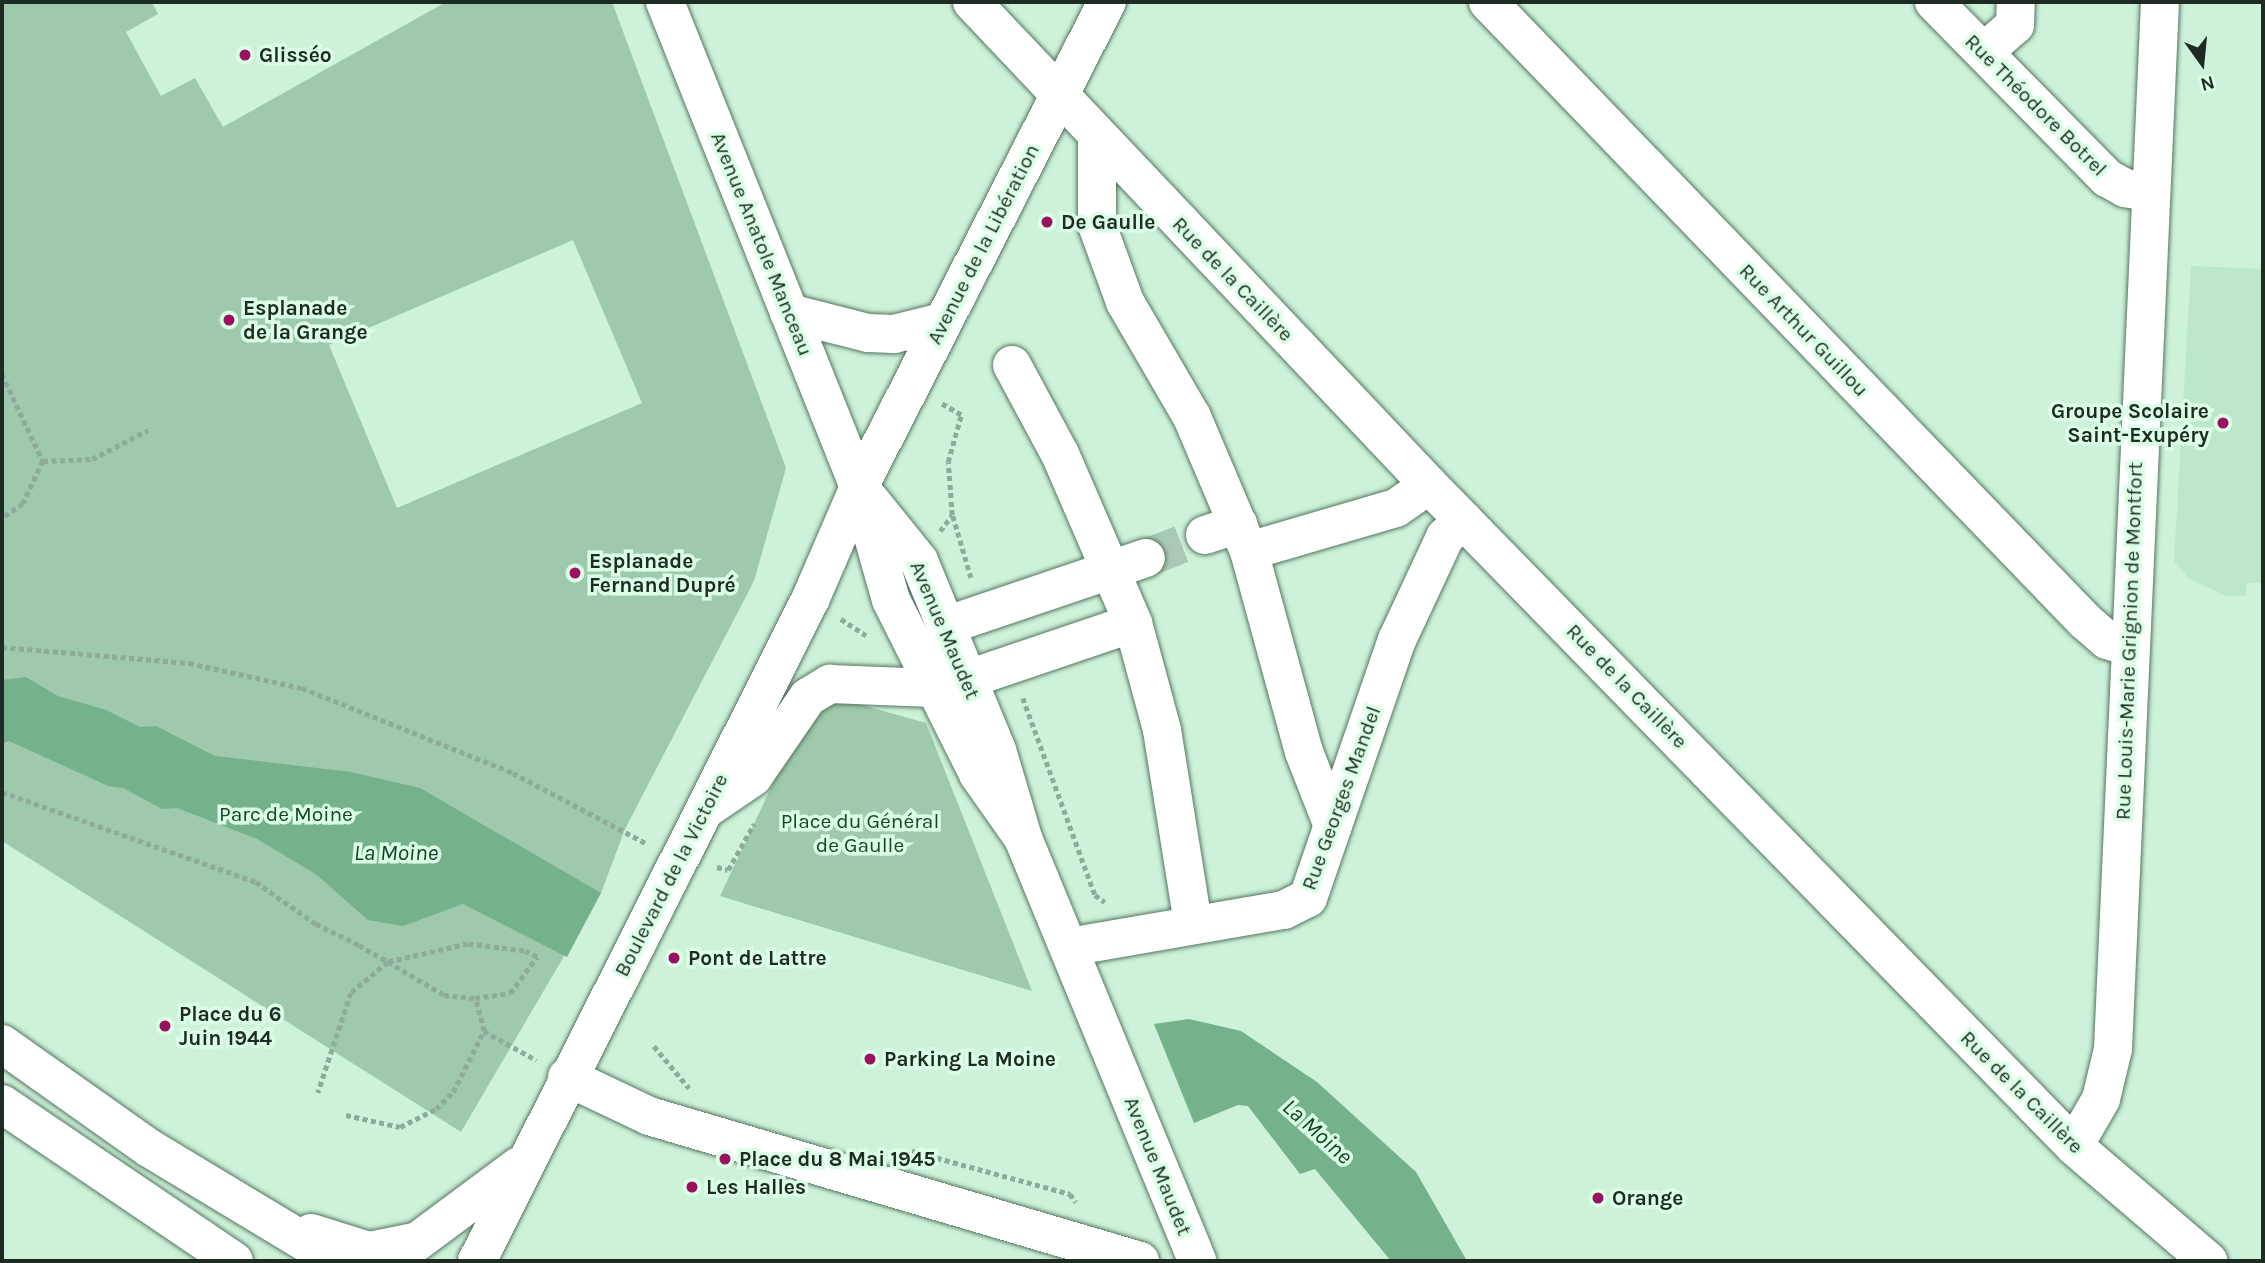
<!DOCTYPE html>
<meta charset="utf-8">
<style>
body{margin:0}
#map{position:relative;width:2265px;height:1263px;overflow:hidden;background:#cdf1d9;font-family:Karla,sans-serif}
div>[style]{position:absolute}
[style*='--x']{left:calc(var(--x)*1px);top:calc(var(--y)*1px);width:calc(var(--w)*1px);rotate:calc(var(--a)*1deg)}
.built>*{inset:0;background:#bde7cb}
.green>*{inset:0;background:#9ec9ad}
.water>*{inset:0;background:#75b18b}
.minor-tunnel>*{height:38px;margin-top:-19px;transform-origin:0;background:repeating-linear-gradient(90deg,#aac9b4 0 38px,transparent 0 57px)}
.path>*{height:4.5px;margin-top:-2.25px;transform-origin:0;background:repeating-linear-gradient(90deg,#8eaa98 0 5px,transparent 0 8.5px)}
.roads{filter:drop-shadow(0 0 2px #557661) drop-shadow(0 0 2px #557661)}
.minor>*{height:38px;margin:-19px;padding:0 19px;transform-origin:19px;border-radius:19px;background:#fff}
.major>*{height:38px;margin:-19px;padding:0 19px;transform-origin:19px;border-radius:19px;background:#fff}
.dots>*{width:19px;height:19px;translate:-50% -50%;box-sizing:border-box;border:4px solid #daffe6;border-radius:50%}
span{translate:-50% -50%;white-space:nowrap;text-align:center;line-height:1.15;-webkit-text-stroke:7px #daffe6;paint-order:stroke}
.poi-label{font-size:21px;color:#1d2b22;font-weight:700}
.left{translate:0 -50%;text-align:left}
.right{translate:-100% -50%;text-align:right}
.street-label{font-size:21px;color:#1d2b22}
.park-label{font-size:21px;color:#16452b}
.water-label{font-size:23px;color:#114027;font-style:italic}
.frame{position:absolute;inset:0;border:4px solid #1d2b22;pointer-events:none}
.north{position:absolute;left:2167px;top:28px;width:70px;height:70px;-webkit-text-stroke:5px #daffe6;paint-order:stroke;rotate:165deg;font-size:19px;font-weight:700;line-height:28px;text-align:center;color:#1d2b22}
.north::after{content:'';display:block;margin:auto;width:24px;height:32px;background:#1d2b22;clip-path:polygon(50% 0,100% 100%,50% 72%,0 100%)}
</style>
<div id="map">
<div class="built">
<i style="clip-path:polygon(2191px 266px,2263px 269px,2263px 583px,2246px 583px,2246px 596px,2226px 596px,2190px 579px,2174px 561px)"></i>
</div>
<div class="green">
<i style="clip-path:polygon(evenodd,2px 2px,152px 2px,158px 14px,126px 32px,161px 96px,195px 78px,223px 127px,446px 2px,612px 2px,786px 468px,754px 581px,625px 829px,601px 893px,461px 1132px,2px 841px,2px 2px,573px 240px,642px 403px,397px 508px,329px 345px,573px 240px)"></i>
<i style="clip-path:polygon(816px 692px,926px 723px,1032px 991px,720px 896px)"></i>
</div>
<div class="water">
<i style="clip-path:polygon(26px 677px,58px 696px,106px 710px,140px 727px,156px 726px,215px 756px,351px 772px,420px 788px,601px 893px,567px 957px,463px 904px,403px 926px,368px 920px,317px 875px,257px 839px,177px 808px,162px 809px,123px 788px,108px 786px,9px 741px,2px 744px,2px 680px)"></i>
<i style="clip-path:polygon(1189px 1019px,1241px 1031px,1317px 1082px,1416px 1172px,1467px 1261px,1391px 1261px,1315px 1169px,1300px 1174px,1248px 1106px,1238px 1105px,1194px 1123px,1154px 1024px)"></i>
</div>
<div class="minor-tunnel">
<i style="--x:1146;--y:558;--w:63;--a:-21.3"></i>
</div>
<div class="path">
<i style="--x:2;--y:374;--w:96;--a:64.8"></i>
<i style="--x:43;--y:461;--w:47;--a:114.9"></i>
<i style="--x:23;--y:504;--w:25;--a:146"></i>
<i style="--x:43;--y:461;--w:49;--a:-2.3"></i>
<i style="--x:92;--y:459;--w:63;--a:-27.4"></i>
<i style="--x:953;--y:516;--w:64;--a:73.6"></i>
<i style="--x:940;--y:531;--w:20;--a:-53"></i>
<i style="--x:952;--y:515;--w:53;--a:-94.3"></i>
<i style="--x:948;--y:462;--w:49;--a:-74.5"></i>
<i style="--x:961;--y:415;--w:22;--a:-150"></i>
<i style="--x:841;--y:619;--w:30;--a:33"></i>
<i style="--x:2;--y:647;--w:188;--a:4.9"></i>
<i style="--x:189;--y:663;--w:116;--a:12.5"></i>
<i style="--x:302;--y:688;--w:227;--a:21.9"></i>
<i style="--x:513;--y:773;--w:150;--a:27.8"></i>
<i style="--x:1023;--y:698;--w:210;--a:69.9"></i>
<i style="--x:1095;--y:895;--w:12;--a:35"></i>
<i style="--x:2;--y:792;--w:269;--a:19.5"></i>
<i style="--x:256;--y:882;--w:73;--a:35"></i>
<i style="--x:316;--y:924;--w:48;--a:26"></i>
<i style="--x:359;--y:945;--w:34;--a:30"></i>
<i style="--x:388;--y:962;--w:65;--a:30.5"></i>
<i style="--x:444;--y:995;--w:31;--a:6"></i>
<i style="--x:475;--y:998;--w:35;--a:-8"></i>
<i style="--x:510;--y:993;--w:45;--a:-53.1"></i>
<i style="--x:537;--y:957;--w:14;--a:-155"></i>
<i style="--x:524;--y:951;--w:56;--a:-172.9"></i>
<i style="--x:468;--y:944;--w:82;--a:167.3"></i>
<i style="--x:388;--y:962;--w:48;--a:140"></i>
<i style="--x:351;--y:993;--w:105;--a:108.3"></i>
<i style="--x:717;--y:867;--w:11;--a:15"></i>
<i style="--x:728;--y:870;--w:53;--a:-60.5"></i>
<i style="--x:484;--y:1031;--w:60;--a:29.1"></i>
<i style="--x:654;--y:1046;--w:55;--a:50.2"></i>
<i style="--x:346;--y:1115;--w:55;--a:12.5"></i>
<i style="--x:400;--y:1127;--w:40;--a:-26.6"></i>
<i style="--x:436;--y:1109;--w:24;--a:-45"></i>
<i style="--x:453;--y:1092;--w:68;--a:-63.1"></i>
<i style="--x:484;--y:1031;--w:34;--a:-105"></i>
<i style="--x:912;--y:1151;--w:164;--a:15.2"></i>
<i style="--x:1070;--y:1194;--w:10;--a:53"></i>
</div>
<div class="roads">
<div class="minor">
<i style="--x:972;--y:2;--w:665;--a:46.58"></i>
<i style="--x:1429;--y:485;--w:924;--a:45.7"></i>
<i style="--x:2074;--y:1146;--w:177;--a:40.6"></i>
<i style="--x:1488;--y:2;--w:860;--a:46.04"></i>
<i style="--x:2085;--y:621;--w:29;--a:41"></i>
<i style="--x:2107;--y:640;--w:22;--a:18"></i>
<i style="--x:1934;--y:2;--w:247;--a:45.5"></i>
<i style="--x:2107;--y:178;--w:21;--a:29"></i>
<i style="--x:2125;--y:188;--w:23;--a:10"></i>
<i style="--x:1984;--y:52;--w:41;--a:-41.1"></i>
<i style="--x:2015;--y:25;--w:23;--a:-88"></i>
<i style="--x:1097;--y:137;--w:88;--a:90"></i>
<i style="--x:1097;--y:225;--w:82;--a:70"></i>
<i style="--x:1125;--y:302;--w:133;--a:59.8"></i>
<i style="--x:1192;--y:417;--w:146;--a:67"></i>
<i style="--x:1249;--y:551;--w:208;--a:74.7"></i>
<i style="--x:1304;--y:752;--w:79;--a:68.6"></i>
<i style="--x:1012;--y:365;--w:101;--a:61.7"></i>
<i style="--x:1060;--y:454;--w:184;--a:66.6"></i>
<i style="--x:1133;--y:623;--w:111;--a:74.8"></i>
<i style="--x:1162;--y:730;--w:196;--a:80.9"></i>
<i style="--x:1205;--y:535;--w:35;--a:-18"></i>
<i style="--x:1249;--y:551;--w:153;--a:-16.3"></i>
<i style="--x:1396;--y:508;--w:40;--a:-34.9"></i>
<i style="--x:945;--y:626;--w:212;--a:-18.7"></i>
<i style="--x:965;--y:680;--w:177;--a:-18.7"></i>
<i style="--x:1069;--y:947;--w:218;--a:-9.8"></i>
<i style="--x:1284;--y:910;--w:27;--a:-27"></i>
<i style="--x:1308;--y:898;--w:273;--a:-71"></i>
<i style="--x:1397;--y:640;--w:114;--a:-65"></i>
<i style="--x:1445;--y:537;--w:25;--a:-42"></i>
<i style="--x:567;--y:1077;--w:91;--a:25.4"></i>
<i style="--x:649;--y:1116;--w:512;--a:16.45"></i>
<i style="--x:2074;--y:1146;--w:54;--a:-60.1"></i>
<i style="--x:2101;--y:1099;--w:51;--a:-76.5"></i>
<i style="--x:2113;--y:1049;--w:1048;--a:-87.43"></i>
</div>
<div class="major">
<i style="--x:665;--y:2;--w:522;--a:68.2"></i>
<i style="--x:859;--y:487;--w:117;--a:74.2"></i>
<i style="--x:891;--y:600;--w:195;--a:63.4"></i>
<i style="--x:978;--y:774;--w:78;--a:54.9"></i>
<i style="--x:789;--y:313;--w:81;--a:14.2"></i>
<i style="--x:868;--y:333;--w:26;--a:2"></i>
<i style="--x:894;--y:334;--w:50;--a:-13.8"></i>
<i style="--x:869;--y:499;--w:80;--a:51.1"></i>
<i style="--x:919;--y:561;--w:204;--a:67.6"></i>
<i style="--x:997;--y:750;--w:92;--a:73.5"></i>
<i style="--x:1023;--y:838;--w:457;--a:67.6"></i>
<i style="--x:706;--y:809;--w:57;--a:-34.2"></i>
<i style="--x:753;--y:777;--w:97;--a:-55.5"></i>
<i style="--x:808;--y:697;--w:26;--a:-31"></i>
<i style="--x:830;--y:684;--w:102;--a:2.2"></i>
<i style="--x:2;--y:1044;--w:180;--a:35.3"></i>
<i style="--x:149;--y:1148;--w:218;--a:31.1"></i>
<i style="--x:2;--y:1104;--w:280;--a:34.1"></i>
<i style="--x:311;--y:1233;--w:61;--a:17.2"></i>
<i style="--x:369;--y:1251;--w:50;--a:-11.5"></i>
<i style="--x:418;--y:1241;--w:126;--a:-36.6"></i>
<i style="--x:477;--y:1261;--w:740;--a:-63.26"></i>
<i style="--x:810;--y:600;--w:123;--a:-66.6"></i>
<i style="--x:859;--y:487;--w:545;--a:-62.92"></i>
</div>
</div>
<div class="dots">
<i style="left:245px;top:55px;background:#9b1162"></i>
<i style="left:1047px;top:222px;background:#9b1162"></i>
<i style="left:229px;top:320px;background:#9b1162"></i>
<i style="left:2223px;top:423px;background:#9b1162"></i>
<i style="left:575px;top:573px;background:#9b1162"></i>
<i style="left:674px;top:958px;background:#9b1162"></i>
<i style="left:165px;top:1026px;background:#9b1162"></i>
<i style="left:870px;top:1059px;background:#9b1162"></i>
<i style="left:725px;top:1159px;background:#9b1162"></i>
<i style="left:692px;top:1187px;background:#9b1162"></i>
<i style="left:1598px;top:1198px;background:#9b1162"></i>
</div>
<div class="poi-label">
<span class="left" style="left:259px;top:55px">Glisséo</span>
<span class="left" style="left:1061px;top:222px">De Gaulle</span>
<span class="left" style="left:243px;top:320px">Esplanade<br>de la Grange</span>
<span class="right" style="left:2209px;top:423px">Groupe Scolaire<br>Saint-Exupéry</span>
<span class="left" style="left:589px;top:573px">Esplanade<br>Fernand Dupré</span>
<span class="left" style="left:688px;top:958px">Pont de Lattre</span>
<span class="left" style="left:179px;top:1026px">Place du 6<br>Juin 1944</span>
<span class="left" style="left:884px;top:1059px">Parking La Moine</span>
<span class="left" style="left:739px;top:1159px">Place du 8 Mai 1945</span>
<span class="left" style="left:706px;top:1187px">Les Halles</span>
<span class="left" style="left:1612px;top:1198px">Orange</span>
</div>
<div class="street-label">
<span style="left:2036px;top:105px;rotate:45deg">Rue Théodore Botrel</span>
<span style="left:762px;top:244px;rotate:68deg">Avenue Anatole Manceau</span>
<span style="left:983px;top:244px;rotate:-63deg">Avenue de la Libération</span>
<span style="left:1233px;top:279px;rotate:46deg">Rue de la Caillère</span>
<span style="left:1804px;top:330px;rotate:46deg">Rue Arthur Guillou</span>
<span style="left:945px;top:630px;rotate:67deg">Avenue Maudet</span>
<span style="left:2129px;top:641px;rotate:-88deg">Rue Louis-Marie Grignion de Montfort</span>
<span style="left:1627px;top:686px;rotate:46deg">Rue de la Caillère</span>
<span style="left:1341px;top:798px;rotate:-70deg">Rue Georges Mandel</span>
<span style="left:671px;top:875px;rotate:-63deg">Boulevard de la Victoire</span>
<span style="left:2022px;top:1092px;rotate:45deg">Rue de la Caillère</span>
<span style="left:1158px;top:1166px;rotate:68deg">Avenue Maudet</span>
</div>
<div class="park-label">
<span style="left:286px;top:814px">Parc de Moine</span>
<span style="left:860px;top:833px">Place du Général<br>de Gaulle</span>
</div>
<div class="water-label">
<span style="left:396px;top:853px">La Moine</span>
<span style="left:1317px;top:1132px;rotate:42deg">La Moine</span>
</div>
<div class="frame"></div>
<div class="north">N</div>
</div>
